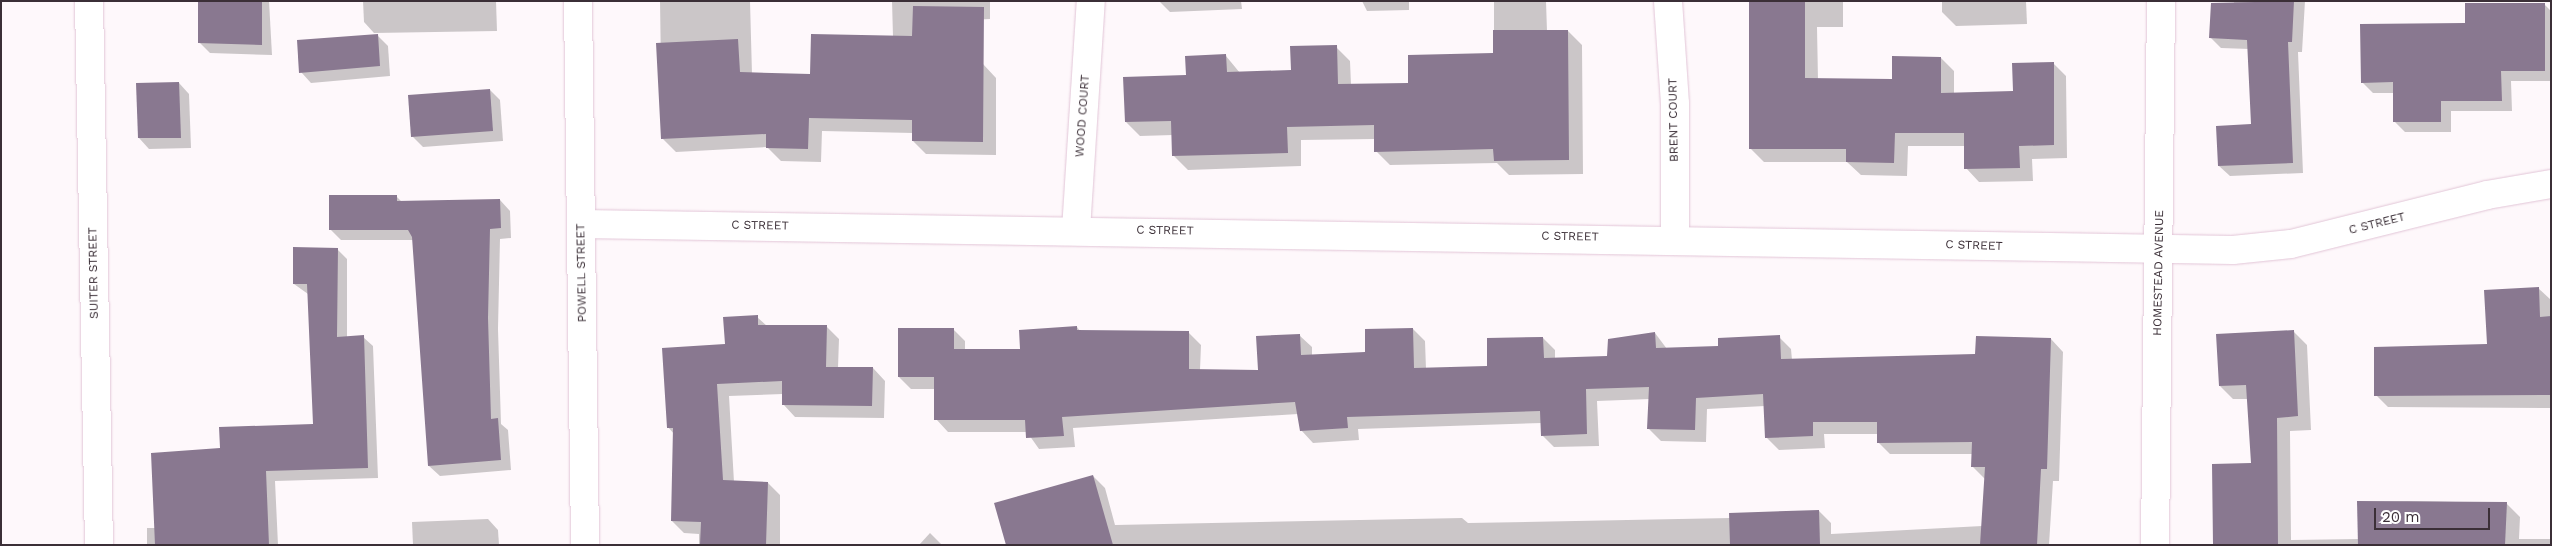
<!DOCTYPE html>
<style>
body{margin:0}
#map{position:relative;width:2552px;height:546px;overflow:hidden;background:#fef8fb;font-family:"Work Sans",sans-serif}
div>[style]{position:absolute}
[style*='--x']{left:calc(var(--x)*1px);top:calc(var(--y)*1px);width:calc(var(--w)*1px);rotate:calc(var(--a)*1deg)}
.shadow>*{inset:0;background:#0003}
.building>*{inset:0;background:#897890}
.roads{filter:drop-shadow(0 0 1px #e2c5d7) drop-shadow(0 0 1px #e2c5d7)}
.street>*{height:28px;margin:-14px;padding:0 14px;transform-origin:14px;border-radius:14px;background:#fff}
span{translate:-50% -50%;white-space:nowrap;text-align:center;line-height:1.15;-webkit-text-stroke:5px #fff;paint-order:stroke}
.street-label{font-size:12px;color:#3b2f37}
.frame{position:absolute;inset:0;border:2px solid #3b2f37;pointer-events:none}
.scale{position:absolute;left:2374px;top:508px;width:116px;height:22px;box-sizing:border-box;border:2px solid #3b2f37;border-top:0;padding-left:6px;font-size:15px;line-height:18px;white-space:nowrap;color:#3b2f37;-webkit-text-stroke:4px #fff;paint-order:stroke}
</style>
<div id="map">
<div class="shadow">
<i style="clip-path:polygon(199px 1px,269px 1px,272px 55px,210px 53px,199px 42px)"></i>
<i style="clip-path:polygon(363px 1px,496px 1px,497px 31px,374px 33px,364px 22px)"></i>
<i style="clip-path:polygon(660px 1px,750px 1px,752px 74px,811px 75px,893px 37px,892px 1px,990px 1px,990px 19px,971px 20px,983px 64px,996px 78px,996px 155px,926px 154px,913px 141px,913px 133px,822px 131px,821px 162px,781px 161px,767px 147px,676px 152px,662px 138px)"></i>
<i style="clip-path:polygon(1159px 1px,1241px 1px,1242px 9px,1170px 12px)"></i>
<i style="clip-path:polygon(1362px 1px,1409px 1px,1409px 10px,1367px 11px)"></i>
<i style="clip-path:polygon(1428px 1px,1546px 1px,1547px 31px,1568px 31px,1582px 45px,1583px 174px,1509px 175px,1497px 163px,1390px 165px,1376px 151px,1375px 139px,1301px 140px,1301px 166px,1188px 170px,1174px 156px,1173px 135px,1140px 136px,1126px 122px,1187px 76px,1226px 56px,1240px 73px,1292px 72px,1336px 47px,1350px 61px,1351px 85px,1410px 84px,1494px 54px,1494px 2px)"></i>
<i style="clip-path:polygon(1751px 1px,1843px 1px,1843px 27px,1817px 27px,1818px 80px,1893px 80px,1941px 58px,1954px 71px,1954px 94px,2014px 92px,2053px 63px,2066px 76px,2067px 158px,2032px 159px,2033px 181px,1979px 182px,1966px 168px,1965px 146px,1908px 146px,1907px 176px,1861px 175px,1847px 162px,1764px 162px,1750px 148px)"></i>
<i style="clip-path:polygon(1942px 1px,2026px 1px,2027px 24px,1956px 26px,1942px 12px)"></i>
<i style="clip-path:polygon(2235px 1px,2305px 1px,2302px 52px,2298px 52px,2303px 173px,2230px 176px,2219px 166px,2252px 126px,2249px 49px,2221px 48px,2210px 37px)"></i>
<i style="clip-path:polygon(2544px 4px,2551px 11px,2551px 81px,2511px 81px,2512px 111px,2451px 111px,2451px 132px,2405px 132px,2394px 121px,2394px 93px,2373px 93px,2362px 82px,2467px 24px)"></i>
<i style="clip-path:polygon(377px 35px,388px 46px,390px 76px,311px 83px,301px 72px)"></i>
<i style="clip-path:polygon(179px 83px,189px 94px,191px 148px,149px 149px,139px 138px)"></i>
<i style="clip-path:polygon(490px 90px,500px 100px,503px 141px,423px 147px,412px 136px)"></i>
<i style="clip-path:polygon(396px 196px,402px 202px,500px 200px,510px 211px,511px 238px,500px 239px,498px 329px,501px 424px,508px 430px,511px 470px,440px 476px,429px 466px,413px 240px,341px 240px,330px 229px)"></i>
<i style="clip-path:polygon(337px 249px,347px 259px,347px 338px,363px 337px,373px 346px,378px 478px,275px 481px,278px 545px,147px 545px,147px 528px,156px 528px,221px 450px,315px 425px,308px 294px,294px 284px)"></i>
<i style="clip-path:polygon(2538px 288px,2551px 300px,2551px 408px,2388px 407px,2376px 395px,2488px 346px)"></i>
<i style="clip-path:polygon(757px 317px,767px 326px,826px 326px,839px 339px,838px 368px,873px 368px,885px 381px,884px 418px,795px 417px,783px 404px,783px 394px,729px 396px,734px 482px,768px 483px,780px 495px,780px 545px,699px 545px,699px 534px,684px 533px,672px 521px,674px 434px,668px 427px,726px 345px)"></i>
<i style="clip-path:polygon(1077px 327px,1080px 331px,1189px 333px,1201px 345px,1200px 370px,1260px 371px,1299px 335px,1312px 347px,1312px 356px,1367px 353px,1413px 329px,1425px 341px,1426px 369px,1489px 367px,1543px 338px,1555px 350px,1555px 359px,1609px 357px,1655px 333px,1667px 349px,1720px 347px,1779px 337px,1791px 349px,1792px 360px,1976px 355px,2051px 339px,2063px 352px,2059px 481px,2053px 481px,2049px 545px,1007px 545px,1093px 476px,1105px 488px,1115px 525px,1462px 518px,1468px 523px,1730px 518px,1819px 511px,1831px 523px,1831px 534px,1982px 526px,1985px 479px,1972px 466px,1973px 454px,1890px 454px,1878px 442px,1878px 434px,1824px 434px,1825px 448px,1779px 450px,1767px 438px,1765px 406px,1707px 409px,1706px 442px,1661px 441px,1649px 429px,1650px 399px,1597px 401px,1599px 446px,1554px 447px,1542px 435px,1542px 423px,1358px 429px,1359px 440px,1313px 443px,1301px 430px,1298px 414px,1073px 428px,1075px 447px,1039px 449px,1027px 432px,948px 432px,936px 419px,936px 389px,911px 389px,899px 377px,953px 329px,965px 341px,965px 350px,1021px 350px)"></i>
<i style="clip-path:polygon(2293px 331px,2307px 345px,2311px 430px,2290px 431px,2291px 540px,2359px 539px,2358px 502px,2408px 501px,2506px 503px,2520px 517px,2519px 539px,2551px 539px,2551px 545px,2215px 545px,2252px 464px,2248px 399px,2233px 399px,2220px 386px)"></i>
<i style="clip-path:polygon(488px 519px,498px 530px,499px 545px,413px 545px,412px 522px)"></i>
<i style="clip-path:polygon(930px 533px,942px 545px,919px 545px)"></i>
</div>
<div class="building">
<i style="clip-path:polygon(198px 1px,262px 1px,262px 45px,198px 43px)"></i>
<i style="clip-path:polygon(1749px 1px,1805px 1px,1805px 78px,1892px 79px,1892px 56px,1941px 57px,1941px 93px,2013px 91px,2012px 63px,2054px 62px,2054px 145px,2019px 146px,2020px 168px,1964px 169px,1964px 133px,1895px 133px,1894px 163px,1846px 162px,1846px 149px,1749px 149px)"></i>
<i style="clip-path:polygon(2294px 1px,2292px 42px,2288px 42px,2293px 163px,2218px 166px,2216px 126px,2251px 124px,2247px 40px,2209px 38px,2211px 3px)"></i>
<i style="clip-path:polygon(2465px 3px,2545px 3px,2545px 71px,2501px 71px,2502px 101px,2441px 101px,2441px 122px,2393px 122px,2393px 82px,2361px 83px,2360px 24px,2465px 23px)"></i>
<i style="clip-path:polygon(913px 6px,984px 7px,983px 142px,912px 141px,912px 120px,809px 118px,808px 149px,766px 148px,766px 134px,661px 139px,656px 43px,738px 39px,740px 72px,810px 74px,811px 34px,912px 36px)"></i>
<i style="clip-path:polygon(1493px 30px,1568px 30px,1569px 160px,1494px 161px,1493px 149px,1374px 152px,1374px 125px,1287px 127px,1288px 153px,1172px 156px,1171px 121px,1125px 122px,1123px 77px,1186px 75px,1185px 56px,1226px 54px,1227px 72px,1291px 70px,1290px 46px,1337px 45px,1338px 84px,1408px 83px,1408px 55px,1493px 53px)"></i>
<i style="clip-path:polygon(378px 34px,380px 66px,299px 73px,297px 40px)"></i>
<i style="clip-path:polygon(179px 82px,181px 138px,138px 138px,136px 83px)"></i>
<i style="clip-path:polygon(490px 89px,493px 131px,411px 137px,408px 95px)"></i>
<i style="clip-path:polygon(329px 195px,397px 195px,397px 201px,500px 199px,501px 228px,490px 229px,488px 318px,491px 419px,498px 418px,501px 460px,428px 466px,412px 237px,408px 230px,329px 230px)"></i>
<i style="clip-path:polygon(293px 247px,338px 248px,337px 337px,364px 335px,368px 468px,266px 471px,269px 545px,155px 545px,151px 453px,220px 448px,219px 427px,313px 424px,307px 284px,293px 284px)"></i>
<i style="clip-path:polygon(2539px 287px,2540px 317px,2551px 316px,2551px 395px,2374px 396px,2374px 347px,2487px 344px,2484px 290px)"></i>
<i style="clip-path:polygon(758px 315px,758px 325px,827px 325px,826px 367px,873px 367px,872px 406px,782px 405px,782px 381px,717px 384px,723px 480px,768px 482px,766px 545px,700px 545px,701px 522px,671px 521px,673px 428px,667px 428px,662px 348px,725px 344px,723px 317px)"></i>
<i style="clip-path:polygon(1077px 326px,1077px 330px,1189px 331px,1189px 369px,1258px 370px,1256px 336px,1300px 334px,1301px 355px,1365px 352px,1365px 329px,1413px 328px,1414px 368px,1487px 366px,1487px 338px,1543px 337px,1544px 358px,1607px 356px,1608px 339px,1655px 332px,1656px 348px,1718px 346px,1718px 338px,1780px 335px,1781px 359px,1975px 354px,1976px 336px,2051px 338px,2047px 469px,2041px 469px,2037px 545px,1980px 545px,1985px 467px,1971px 467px,1972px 442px,1877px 443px,1877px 422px,1813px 422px,1813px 436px,1765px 438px,1763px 394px,1696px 398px,1695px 430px,1647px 429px,1649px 387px,1586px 389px,1587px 434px,1541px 436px,1540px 411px,1347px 417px,1348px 428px,1300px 431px,1295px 402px,1062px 417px,1064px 436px,1026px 438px,1025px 420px,934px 420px,934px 377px,898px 377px,898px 328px,954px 328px,954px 349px,1020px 349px,1019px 330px)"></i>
<i style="clip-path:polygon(2294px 330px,2298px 416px,2277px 418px,2278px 545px,2213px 545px,2212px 464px,2251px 463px,2246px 385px,2219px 386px,2216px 334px)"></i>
<i style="clip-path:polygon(1093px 475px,1113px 545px,1006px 545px,994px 503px)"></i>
<i style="clip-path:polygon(2357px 501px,2507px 502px,2505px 545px,2358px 545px)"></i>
<i style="clip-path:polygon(1819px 510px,1820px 545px,1730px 545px,1729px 513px)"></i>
</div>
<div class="roads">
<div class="street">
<i style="--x:89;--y:1;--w:544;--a:88.95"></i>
<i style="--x:578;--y:1;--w:544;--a:89.26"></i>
<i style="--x:1668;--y:1;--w:103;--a:86.1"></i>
<i style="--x:1675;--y:104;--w:134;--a:90"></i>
<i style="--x:581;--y:224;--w:1652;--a:0.9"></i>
<i style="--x:2233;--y:250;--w:58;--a:-5.9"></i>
<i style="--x:2291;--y:244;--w:202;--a:-14"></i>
<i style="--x:2487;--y:195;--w:65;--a:-9.8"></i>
<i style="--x:1076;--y:230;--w:229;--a:-86.3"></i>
<i style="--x:2155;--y:545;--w:544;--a:-89.37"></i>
</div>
</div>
<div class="street-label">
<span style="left:1083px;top:116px;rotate:-86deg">WOOD COURT</span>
<span style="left:1674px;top:120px;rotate:-91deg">BRENT COURT</span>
<span style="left:2377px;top:224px;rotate:-14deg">C STREET</span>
<span style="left:760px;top:226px;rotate:1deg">C STREET</span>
<span style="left:1165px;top:231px;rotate:1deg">C STREET</span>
<span style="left:1570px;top:237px;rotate:1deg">C STREET</span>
<span style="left:1974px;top:246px;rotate:2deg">C STREET</span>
<span style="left:94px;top:273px;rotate:-91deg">SUITER STREET</span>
<span style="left:582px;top:273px;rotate:-91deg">POWELL STREET</span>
<span style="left:2159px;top:273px;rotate:-89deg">HOMESTEAD AVENUE</span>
</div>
<div class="frame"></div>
<div class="scale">20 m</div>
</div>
